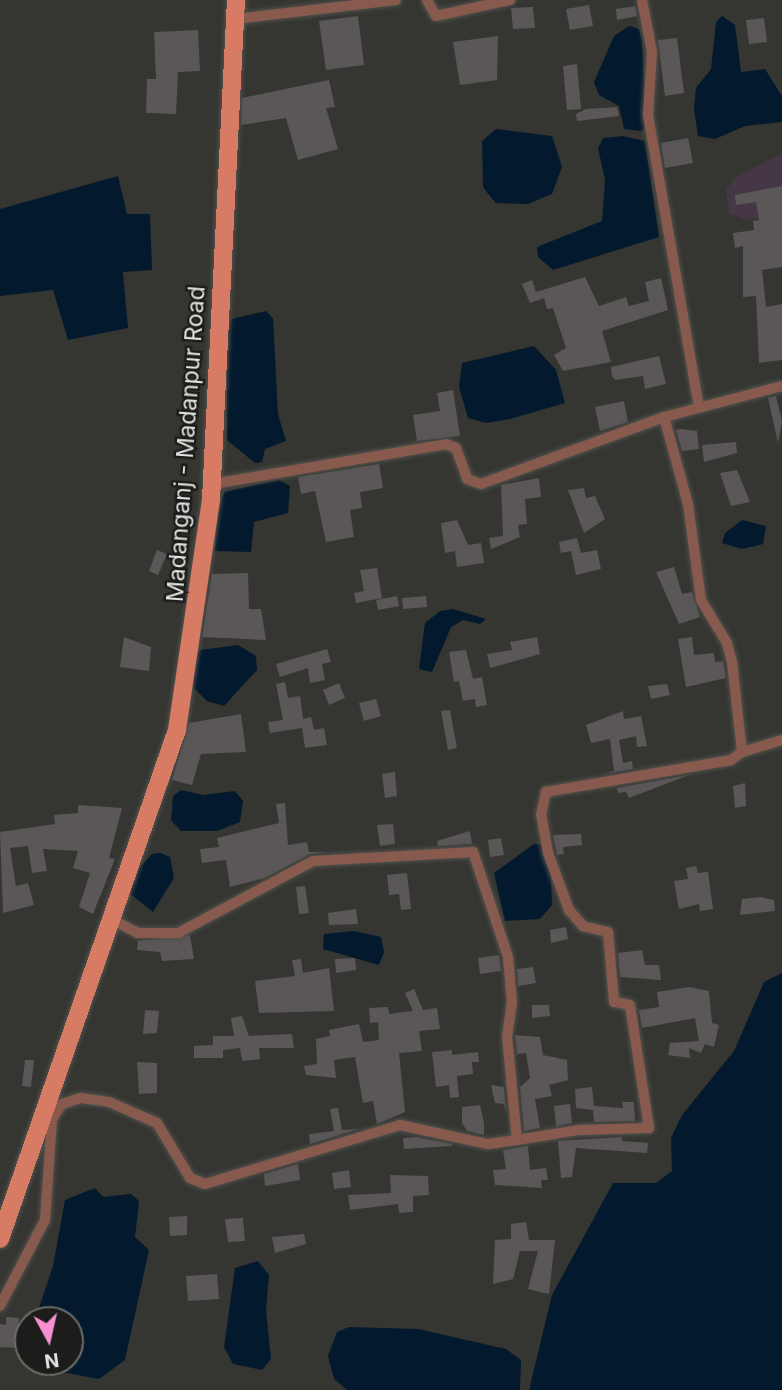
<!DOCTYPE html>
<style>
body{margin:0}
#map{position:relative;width:782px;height:1390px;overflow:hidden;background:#353531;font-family:Inter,sans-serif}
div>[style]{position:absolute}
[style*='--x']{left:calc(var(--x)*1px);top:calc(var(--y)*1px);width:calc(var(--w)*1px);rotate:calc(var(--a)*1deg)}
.industrial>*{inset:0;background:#453745}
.water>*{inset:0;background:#031a2e}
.building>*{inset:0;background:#5b5759}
.roads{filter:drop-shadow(0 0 2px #51514d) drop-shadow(0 0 2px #51514d)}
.minor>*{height:10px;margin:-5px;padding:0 5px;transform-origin:5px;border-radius:5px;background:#885a4e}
.primary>*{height:18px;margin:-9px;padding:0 9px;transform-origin:9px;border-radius:9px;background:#d77b64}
span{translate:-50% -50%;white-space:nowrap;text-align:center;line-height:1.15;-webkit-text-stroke:5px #1c1c1a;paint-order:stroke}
.street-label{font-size:23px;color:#e4e4e2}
.north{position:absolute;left:14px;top:1306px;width:70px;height:70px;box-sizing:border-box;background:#1c1c1a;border:2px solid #6c6c6a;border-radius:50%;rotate:172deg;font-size:19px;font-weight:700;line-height:28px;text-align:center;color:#e4e4e2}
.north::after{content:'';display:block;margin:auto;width:24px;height:32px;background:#f690d1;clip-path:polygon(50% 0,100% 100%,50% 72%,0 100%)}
</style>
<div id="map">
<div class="industrial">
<i style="clip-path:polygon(782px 153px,782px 193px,779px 186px,754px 195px,782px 215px,748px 220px,729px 214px,726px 190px,736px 177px)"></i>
</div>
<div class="water">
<i style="clip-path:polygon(722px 16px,735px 25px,741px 72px,765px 69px,782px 96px,782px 122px,745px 126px,715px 139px,698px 136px,694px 109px,696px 88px,711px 69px,716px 22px)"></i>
<i style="clip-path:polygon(629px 26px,639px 29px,642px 40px,646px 128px,641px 131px,624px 129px,619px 106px,599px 95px,594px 82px,614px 36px)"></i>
<i style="clip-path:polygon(496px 129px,552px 136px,562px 167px,552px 194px,528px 204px,496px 203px,489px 195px,483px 187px,482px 141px)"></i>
<i style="clip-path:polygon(623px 136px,645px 141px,659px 237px,553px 270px,538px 257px,537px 247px,602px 221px,605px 180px,598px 148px,603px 138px)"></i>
<i style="clip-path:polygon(118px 176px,127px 214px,150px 214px,152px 270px,123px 272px,128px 328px,68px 340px,53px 290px,0 296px,0 209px)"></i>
<i style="clip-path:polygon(266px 311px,273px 318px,278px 414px,286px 441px,265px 449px,262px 462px,255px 463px,227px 440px,227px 330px,232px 319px)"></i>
<i style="clip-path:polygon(534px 346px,556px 370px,565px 403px,510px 419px,486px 423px,468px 418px,459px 387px,462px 363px)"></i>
<i style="clip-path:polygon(279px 480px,290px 486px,288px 513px,254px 522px,251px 552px,215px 551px,219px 504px,225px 492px)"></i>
<i style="clip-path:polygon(742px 520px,766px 526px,763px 544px,742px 549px,722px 543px,725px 533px)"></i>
<i style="clip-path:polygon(453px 609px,486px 619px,480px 624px,463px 620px,451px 627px,432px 672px,419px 669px,425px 623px,440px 611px)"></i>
<i style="clip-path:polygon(238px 645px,256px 656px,257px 670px,224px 706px,207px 701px,189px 683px,192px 660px,201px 650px)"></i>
<i style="clip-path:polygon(181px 790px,203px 795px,235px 791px,243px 801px,240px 822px,217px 831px,181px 831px,171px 820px,173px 796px)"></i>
<i style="clip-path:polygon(534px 844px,541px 845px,551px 875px,552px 905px,540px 919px,505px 921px,494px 873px)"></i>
<i style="clip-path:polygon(160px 853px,170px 857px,174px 878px,153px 912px,129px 893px,133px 875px,152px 854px)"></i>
<i style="clip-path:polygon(354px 931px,381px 937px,384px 952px,379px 965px,323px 949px,324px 934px)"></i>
<i style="clip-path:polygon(782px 973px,782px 1390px,529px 1390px,552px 1295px,613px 1183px,656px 1183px,672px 1171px,671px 1138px,682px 1115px,734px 1051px,764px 982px)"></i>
<i style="clip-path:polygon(95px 1188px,103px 1197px,131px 1194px,139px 1201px,135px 1237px,149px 1250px,125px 1360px,99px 1379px,30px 1366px,26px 1359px,28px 1345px,28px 1362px,70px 1362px,70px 1320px,35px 1320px,53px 1266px,65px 1200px)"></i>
<i style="clip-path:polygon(258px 1261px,269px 1275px,266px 1310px,271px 1359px,262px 1370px,233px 1364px,224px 1347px,235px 1268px)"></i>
<i style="clip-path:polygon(349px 1327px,418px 1329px,506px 1349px,521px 1360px,520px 1390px,347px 1390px,334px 1379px,328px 1356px,337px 1332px)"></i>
</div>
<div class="building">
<i style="clip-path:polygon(589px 5px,593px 26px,570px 30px,566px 9px)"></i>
<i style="clip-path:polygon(635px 6px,637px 16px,617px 20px,616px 9px)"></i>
<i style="clip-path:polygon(533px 7px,535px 28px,513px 29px,511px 8px)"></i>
<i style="clip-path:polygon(358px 16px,364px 65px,326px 70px,319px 21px)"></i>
<i style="clip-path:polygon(764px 18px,767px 42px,749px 44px,746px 20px)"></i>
<i style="clip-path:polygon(198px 30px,200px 71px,178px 72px,176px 114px,146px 113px,147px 79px,156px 79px,154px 32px)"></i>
<i style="clip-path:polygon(498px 36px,497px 80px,460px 85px,453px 42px)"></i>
<i style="clip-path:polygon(677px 38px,684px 93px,665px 96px,658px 40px)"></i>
<i style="clip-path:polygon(577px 64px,581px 109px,567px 110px,563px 66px)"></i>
<i style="clip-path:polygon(329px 80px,335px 107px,326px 108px,338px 149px,298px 160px,286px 118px,241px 125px,242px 98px)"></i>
<i style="clip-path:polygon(617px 107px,619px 116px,577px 121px,576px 114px,586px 109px)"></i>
<i style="clip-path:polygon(688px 138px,693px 163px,665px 168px,661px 143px)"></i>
<i style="clip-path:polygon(782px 186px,782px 267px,762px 270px,766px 307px,782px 304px,782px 360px,759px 363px,756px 296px,743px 297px,743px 246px,735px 248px,733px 233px,754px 230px,753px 221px,759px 220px,756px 202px,736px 205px,735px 195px)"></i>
<i style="clip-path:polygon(585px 277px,599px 306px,626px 297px,629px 306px,649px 301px,645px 282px,661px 278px,668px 310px,602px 331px,611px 362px,563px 371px,554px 355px,566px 348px,553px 308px,547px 309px,544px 298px,530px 303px,522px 284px,532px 280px,536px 292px)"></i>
<i style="clip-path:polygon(659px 356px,666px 384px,645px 389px,643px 376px,615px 380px,612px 376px,611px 367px)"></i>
<i style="clip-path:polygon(453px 390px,460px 436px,417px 441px,413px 415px,440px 411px,437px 393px)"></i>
<i style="clip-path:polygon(776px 396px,782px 421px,778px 443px,768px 398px)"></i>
<i style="clip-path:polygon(624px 401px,628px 422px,600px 431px,595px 407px)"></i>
<i style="clip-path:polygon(681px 429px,697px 431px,699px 449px,682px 451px,676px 430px)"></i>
<i style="clip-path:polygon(736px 442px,737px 453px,704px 462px,702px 445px)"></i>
<i style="clip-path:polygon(379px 464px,383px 488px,360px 492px,362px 508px,350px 510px,354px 537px,326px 542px,315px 491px,301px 494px,298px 477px)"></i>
<i style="clip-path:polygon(737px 470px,750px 502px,731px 506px,720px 473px)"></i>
<i style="clip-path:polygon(539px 478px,541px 497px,525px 499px,527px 524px,518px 525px,520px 537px,491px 549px,489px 538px,503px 536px,501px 485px)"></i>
<i style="clip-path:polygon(584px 488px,586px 498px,595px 496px,605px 519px,584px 533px,568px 490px)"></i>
<i style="clip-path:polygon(457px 520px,468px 545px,481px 543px,484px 563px,457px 567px,455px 551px,445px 553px,441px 523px)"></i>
<i style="clip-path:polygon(577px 538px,581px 553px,597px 550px,601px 569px,576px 575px,571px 551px,561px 553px,559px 542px)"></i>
<i style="clip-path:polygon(157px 550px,167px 554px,158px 575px,149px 571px)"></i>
<i style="clip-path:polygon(674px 567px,682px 594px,692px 592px,700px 617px,679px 624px,656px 572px)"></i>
<i style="clip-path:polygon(377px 568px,382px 598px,356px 603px,354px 593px,364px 591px,360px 570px)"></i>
<i style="clip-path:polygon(248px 573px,249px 609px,261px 609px,266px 640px,202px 637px,212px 574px)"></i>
<i style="clip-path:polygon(397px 596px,399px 606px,378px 610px,376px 600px)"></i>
<i style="clip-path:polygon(426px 596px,427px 607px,403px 609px,402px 598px)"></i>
<i style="clip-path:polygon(124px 637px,151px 647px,149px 671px,120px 667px)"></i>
<i style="clip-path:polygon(537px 637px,540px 654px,490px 668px,487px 654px,512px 650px,510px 642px)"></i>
<i style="clip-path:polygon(692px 637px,694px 655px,714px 653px,715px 662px,723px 661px,726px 678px,686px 687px,678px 639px)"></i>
<i style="clip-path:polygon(327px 649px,331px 662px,322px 664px,325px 680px,310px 683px,308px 668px,280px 677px,276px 664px)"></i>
<i style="clip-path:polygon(466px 650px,473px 679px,482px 677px,487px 705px,476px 707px,475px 699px,463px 701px,459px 681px,454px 682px,449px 652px)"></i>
<i style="clip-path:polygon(285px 682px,288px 698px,300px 696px,303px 719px,311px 717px,314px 730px,324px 728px,327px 745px,305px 748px,302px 728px,270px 733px,268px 722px,283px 720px,276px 684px)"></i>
<i style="clip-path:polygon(339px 683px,345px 698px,329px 705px,323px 690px)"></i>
<i style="clip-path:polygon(667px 684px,670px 695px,651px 699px,648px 686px)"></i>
<i style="clip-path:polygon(376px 699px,381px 716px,364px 721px,359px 703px)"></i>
<i style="clip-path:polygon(450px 710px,457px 748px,448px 750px,441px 711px)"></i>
<i style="clip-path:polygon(623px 711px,624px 719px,641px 716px,647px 746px,637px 747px,636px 736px,619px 740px,623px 763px,632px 761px,633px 769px,603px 774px,614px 771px,610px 739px,591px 743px,586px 725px)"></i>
<i style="clip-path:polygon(241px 714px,246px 752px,201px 754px,192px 785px,172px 780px,189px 723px)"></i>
<i style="clip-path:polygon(395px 772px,397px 796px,385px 798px,382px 774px)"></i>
<i style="clip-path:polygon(689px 775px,629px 798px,626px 792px,618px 793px,617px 788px)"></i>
<i style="clip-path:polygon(745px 783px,746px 806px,735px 808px,733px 786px)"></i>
<i style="clip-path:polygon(285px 803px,288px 845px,307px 842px,309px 852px,329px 852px,310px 854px,265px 878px,230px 887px,226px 860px,202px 863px,200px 849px,219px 847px,217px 838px,279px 823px,276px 804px)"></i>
<i style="clip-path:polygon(78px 805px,122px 808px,109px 858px,115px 859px,93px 914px,79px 907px,90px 873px,73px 868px,78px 851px,43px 849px,47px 871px,32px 873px,28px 846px,10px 848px,16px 886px,28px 883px,34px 905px,3px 913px,0 832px,55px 824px,54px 815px,78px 813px)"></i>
<i style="clip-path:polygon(393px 824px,395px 844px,380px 846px,377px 825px)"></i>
<i style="clip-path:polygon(470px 831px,472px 844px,438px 846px,437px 841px)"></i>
<i style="clip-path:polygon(581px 834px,582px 845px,563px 847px,564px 854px,557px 855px,553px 835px)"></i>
<i style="clip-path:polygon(501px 838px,504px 855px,490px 857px,488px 840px)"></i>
<i style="clip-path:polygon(696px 866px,698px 873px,708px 872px,713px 909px,700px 911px,699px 904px,679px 909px,674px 881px,688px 879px,686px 868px)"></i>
<i style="clip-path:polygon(407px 873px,411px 909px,401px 910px,399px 894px,389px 895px,387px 875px)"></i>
<i style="clip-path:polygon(305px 886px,309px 913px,299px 914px,296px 887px)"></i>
<i style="clip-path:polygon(761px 897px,774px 900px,775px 911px,740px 915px,742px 899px)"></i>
<i style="clip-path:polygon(356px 909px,358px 924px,329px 925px,328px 913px)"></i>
<i style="clip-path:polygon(566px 927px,568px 939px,551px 943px,550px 930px)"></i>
<i style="clip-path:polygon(190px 935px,194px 959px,162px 961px,160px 952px,137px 950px,138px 941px)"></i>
<i style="clip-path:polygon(642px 950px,645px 965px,659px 965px,661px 980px,620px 977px,618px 953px)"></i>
<i style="clip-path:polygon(499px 955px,501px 971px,480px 974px,478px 958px)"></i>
<i style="clip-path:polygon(355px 958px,356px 970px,336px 973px,335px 959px)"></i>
<i style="clip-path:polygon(301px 959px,303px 973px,329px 968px,334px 1011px,259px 1013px,255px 981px,295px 976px,292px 960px)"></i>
<i style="clip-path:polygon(533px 967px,536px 983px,518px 986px,517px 969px)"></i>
<i style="clip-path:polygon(689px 987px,709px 991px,712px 1023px,719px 1025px,714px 1047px,705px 1044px,701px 1053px,689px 1048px,690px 1058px,668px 1055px,670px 1043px,699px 1041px,695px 1018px,642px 1028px,639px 1010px,659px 1007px,657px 992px)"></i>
<i style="clip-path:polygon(414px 989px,423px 1010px,437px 1008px,440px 1029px,419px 1031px,422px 1051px,399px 1053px,405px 1112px,377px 1124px,373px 1101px,363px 1103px,355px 1057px,334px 1060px,336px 1078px,306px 1075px,304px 1066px,317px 1064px,316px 1039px,330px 1036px,329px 1030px,359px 1024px,363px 1042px,379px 1040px,378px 1022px,370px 1023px,369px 1008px,388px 1007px,389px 1014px,413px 1011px,405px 993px)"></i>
<i style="clip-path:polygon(532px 1005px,549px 1005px,550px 1016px,532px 1018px)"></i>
<i style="clip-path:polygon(145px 1010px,159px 1011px,157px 1033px,143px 1034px)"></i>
<i style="clip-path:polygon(242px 1016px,249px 1036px,292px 1034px,294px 1048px,259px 1048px,260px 1059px,242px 1061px,240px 1048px,223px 1050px,223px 1058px,194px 1058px,194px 1046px,213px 1045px,213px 1036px,234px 1036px,231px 1018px)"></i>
<i style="clip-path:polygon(515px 1035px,540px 1037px,543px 1055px,567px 1060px,568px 1080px,549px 1085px,552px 1096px,535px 1099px,540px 1128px,524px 1131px,520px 1087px,530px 1078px,526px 1053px,517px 1054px)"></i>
<i style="clip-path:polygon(452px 1050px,452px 1055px,478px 1052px,479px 1062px,472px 1062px,473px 1074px,457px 1076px,459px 1097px,450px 1098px,449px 1085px,436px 1087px,432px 1052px)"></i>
<i style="clip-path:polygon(25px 1060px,34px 1060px,31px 1087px,22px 1086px)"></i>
<i style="clip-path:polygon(137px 1062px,157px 1063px,157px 1093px,139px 1094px)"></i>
<i style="clip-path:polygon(491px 1085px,504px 1087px,506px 1113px,504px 1104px,495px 1103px)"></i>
<i style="clip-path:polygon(592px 1087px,594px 1106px,623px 1108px,622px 1102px,634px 1102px,635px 1121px,594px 1122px,593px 1110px,576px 1108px,575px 1089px)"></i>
<i style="clip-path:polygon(570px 1104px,572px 1123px,556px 1126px,554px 1106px)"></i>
<i style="clip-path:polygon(480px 1105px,484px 1123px,484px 1135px,467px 1131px,462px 1123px,462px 1107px)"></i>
<i style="clip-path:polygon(338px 1108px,342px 1130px,358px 1129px,310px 1144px,309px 1134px,334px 1131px,330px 1109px)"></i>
<i style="clip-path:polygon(416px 1137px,452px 1144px,452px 1146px,404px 1149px,403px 1138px)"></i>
<i style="clip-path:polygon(622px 1137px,622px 1141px,648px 1143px,647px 1153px,576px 1148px,572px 1177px,561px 1178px,558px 1141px)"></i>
<i style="clip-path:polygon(528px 1146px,530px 1170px,546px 1168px,548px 1180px,541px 1180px,542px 1188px,495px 1185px,493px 1170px,506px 1169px,503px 1150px)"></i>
<i style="clip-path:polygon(298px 1164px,300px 1180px,265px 1186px,264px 1174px)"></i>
<i style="clip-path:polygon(349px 1170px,351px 1187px,334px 1189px,332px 1173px)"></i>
<i style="clip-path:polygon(390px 1175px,428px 1176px,429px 1195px,413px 1196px,413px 1212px,399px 1213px,398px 1204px,350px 1210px,348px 1195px,391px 1193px)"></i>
<i style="clip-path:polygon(187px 1216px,187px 1235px,170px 1236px,169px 1217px)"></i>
<i style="clip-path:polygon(243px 1218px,245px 1241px,228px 1242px,225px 1219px)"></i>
<i style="clip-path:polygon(526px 1222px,529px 1240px,555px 1240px,549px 1294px,528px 1289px,538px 1251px,520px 1251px,513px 1279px,493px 1284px,495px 1240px,511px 1239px,511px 1224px)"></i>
<i style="clip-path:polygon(304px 1234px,306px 1244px,275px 1253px,272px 1237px)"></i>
<i style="clip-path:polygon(217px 1274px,219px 1299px,188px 1301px,186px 1276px)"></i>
<i style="clip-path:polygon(6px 1317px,19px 1318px,17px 1348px,0 1347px,0 1324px,6px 1325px)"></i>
</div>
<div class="roads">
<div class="minor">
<i style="--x:427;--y:0;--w:18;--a:61"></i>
<i style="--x:436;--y:16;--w:76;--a:-12.2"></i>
<i style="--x:642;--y:0;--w:53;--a:79.1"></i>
<i style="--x:652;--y:52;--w:63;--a:93.6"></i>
<i style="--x:648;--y:115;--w:296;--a:80.1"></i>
<i style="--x:235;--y:19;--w:162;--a:-6.7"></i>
<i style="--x:213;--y:484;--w:236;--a:-9.7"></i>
<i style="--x:446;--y:444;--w:11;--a:22"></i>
<i style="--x:456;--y:448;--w:33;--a:70"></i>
<i style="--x:467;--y:479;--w:15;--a:20"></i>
<i style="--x:481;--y:484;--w:195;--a:-20.1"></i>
<i style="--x:664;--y:417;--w:122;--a:-14.7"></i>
<i style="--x:742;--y:752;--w:42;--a:-16.7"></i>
<i style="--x:517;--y:1140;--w:63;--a:-9.2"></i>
<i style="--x:579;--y:1130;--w:70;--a:-1.6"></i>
<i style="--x:649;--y:1128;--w:124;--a:-98.8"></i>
<i style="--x:630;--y:1005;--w:16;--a:-169"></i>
<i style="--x:614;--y:1002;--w:70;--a:-94.9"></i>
<i style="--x:608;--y:932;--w:26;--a:-167"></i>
<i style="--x:583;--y:926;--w:21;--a:-131"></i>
<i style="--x:569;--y:910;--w:61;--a:-110.2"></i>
<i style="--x:548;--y:853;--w:39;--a:-100"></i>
<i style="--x:541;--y:815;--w:24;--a:-78"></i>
<i style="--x:546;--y:792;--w:188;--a:-9.8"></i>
<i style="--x:731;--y:760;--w:14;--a:-36"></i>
<i style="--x:742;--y:752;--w:91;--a:-96.3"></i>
<i style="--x:732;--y:662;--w:20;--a:-105"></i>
<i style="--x:727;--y:643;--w:50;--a:-121.2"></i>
<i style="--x:701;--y:600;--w:97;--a:-97.7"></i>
<i style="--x:688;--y:504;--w:90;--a:-105.4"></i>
<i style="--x:0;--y:1306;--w:97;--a:-62.4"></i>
<i style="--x:45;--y:1220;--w:101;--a:-86"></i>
<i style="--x:52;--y:1119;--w:18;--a:-56"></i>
<i style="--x:62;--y:1104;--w:20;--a:-18"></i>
<i style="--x:81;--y:1098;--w:28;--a:8"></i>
<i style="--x:109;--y:1102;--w:52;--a:23.6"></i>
<i style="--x:157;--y:1123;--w:64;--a:59"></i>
<i style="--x:190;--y:1178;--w:16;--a:22"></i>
<i style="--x:205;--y:1184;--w:204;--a:-16.8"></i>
<i style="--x:400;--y:1125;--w:90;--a:12.2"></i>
<i style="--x:488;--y:1144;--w:29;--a:-8"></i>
<i style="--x:517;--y:1140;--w:103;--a:-95.5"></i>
<i style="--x:507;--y:1037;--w:34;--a:-82"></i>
<i style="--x:512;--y:1003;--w:46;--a:-95"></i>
<i style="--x:508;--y:957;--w:111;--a:-108.4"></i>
<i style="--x:473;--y:852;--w:160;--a:176.8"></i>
<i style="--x:313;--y:861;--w:153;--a:151.9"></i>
<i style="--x:178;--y:933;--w:40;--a:180"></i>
<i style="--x:138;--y:933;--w:29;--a:-153"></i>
</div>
<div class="primary">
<i style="--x:0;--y:1239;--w:539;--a:-70.83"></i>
<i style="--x:177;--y:730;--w:232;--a:-81.6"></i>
<i style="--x:211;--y:500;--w:501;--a:-87.14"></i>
</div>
</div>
<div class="street-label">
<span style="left:186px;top:444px;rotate:-86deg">Madanganj - Madanpur Road</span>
</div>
<div class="north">N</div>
</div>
